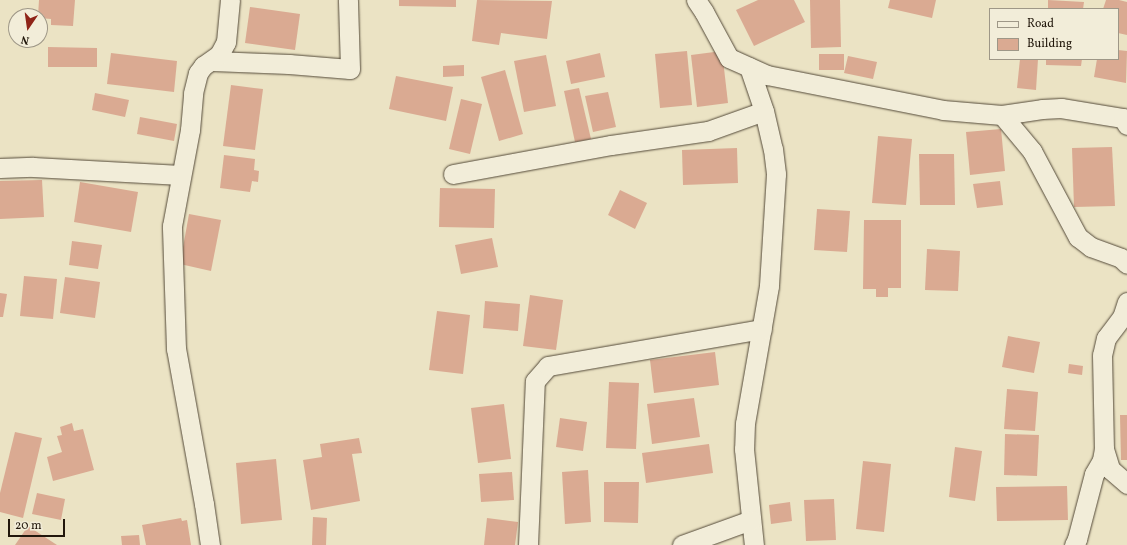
<!DOCTYPE html>
<style>
body{margin:0}
#map{position:relative;width:1127px;height:545px;overflow:hidden;background:#ebe3c4;font-family:Vollkorn,serif}
div>[style]{position:absolute}
[style*='--x']{left:calc(var(--x)*1px);top:calc(var(--y)*1px);width:calc(var(--w)*1px);rotate:calc(var(--a)*1deg)}
.building>*{inset:0;background:#daaa92}
.roads{filter:drop-shadow(0 0 1px #544a39) drop-shadow(0 0 1px #544a39)}
.street>*{height:19px;margin:-9.5px;padding:0 9.5px;transform-origin:9.5px;border-radius:9.5px;background:#f2edd9}
span{translate:-50% -50%;white-space:nowrap;text-align:center;line-height:1.15;-webkit-text-stroke:4px #f2edd9;paint-order:stroke}
.legend{position:absolute;left:989px;top:8px;width:130px;height:52px;box-sizing:border-box;background:#f2edd9;border:1px solid #9e9787;margin:0;padding:5px 7px;list-style:none;font-size:12px;color:#21170b}
.legend li{display:flex;align-items:center;gap:8px;height:20px}
.legend b{width:20px;border:1px solid #9e9787}
.north{position:absolute;left:8px;top:8px;width:40px;height:40px;box-sizing:border-box;background:#f2edd9;border:1px solid #9e9787;border-radius:50%;rotate:193deg;font-size:11px;font-weight:700;line-height:16px;text-align:center;color:#21170b}
.north::after{content:'';display:block;margin:auto;width:14px;height:18px;background:#8f2418;clip-path:polygon(50% 0,100% 100%,50% 72%,0 100%)}
.scale{position:absolute;left:8px;top:519px;width:57px;height:18px;box-sizing:border-box;border:2px solid #21170b;border-top:0;padding-left:5px;font-size:12px;line-height:14px;white-space:nowrap;color:#21170b;-webkit-text-stroke:3px #f2edd9;paint-order:stroke}
</style>
<div id="map">
<div class="building">
<i style="clip-path:polygon(39px 0,75px 0,73px 26px,51px 25px,51px 19px,40px 18px,38px 16px)"></i>
<i style="clip-path:polygon(399px 0,456px 0,456px 7px,399px 6px)"></i>
<i style="clip-path:polygon(477px 0,552px 1px,547px 39px,501px 33px,499px 45px,472px 41px)"></i>
<i style="clip-path:polygon(758px 0,794px 0,805px 22px,754px 46px,736px 10px)"></i>
<i style="clip-path:polygon(810px 0,840px 0,841px 47px,811px 48px)"></i>
<i style="clip-path:polygon(890px 0,936px 0,932px 18px,888px 8px)"></i>
<i style="clip-path:polygon(1048px 0,1084px 2px,1083px 9px,1048px 9px)"></i>
<i style="clip-path:polygon(1106px 0,1119px 0,1127px 2px,1127px 35px,1118px 33px,1118px 9px,1103px 9px)"></i>
<i style="clip-path:polygon(250px 7px,300px 14px,295px 50px,245px 43px)"></i>
<i style="clip-path:polygon(48px 47px,97px 48px,97px 67px,48px 67px)"></i>
<i style="clip-path:polygon(1118px 50px,1127px 51px,1126px 83px,1094px 77px,1097px 59px,1118px 59px)"></i>
<i style="clip-path:polygon(687px 51px,692px 105px,660px 108px,655px 54px)"></i>
<i style="clip-path:polygon(722px 51px,728px 103px,697px 107px,691px 55px)"></i>
<i style="clip-path:polygon(111px 53px,177px 61px,174px 92px,107px 84px)"></i>
<i style="clip-path:polygon(600px 53px,605px 77px,571px 84px,566px 61px)"></i>
<i style="clip-path:polygon(819px 54px,844px 54px,844px 70px,819px 70px)"></i>
<i style="clip-path:polygon(546px 55px,556px 106px,524px 112px,514px 61px)"></i>
<i style="clip-path:polygon(848px 56px,877px 62px,873px 79px,844px 73px)"></i>
<i style="clip-path:polygon(1020px 59px,1038px 59px,1036px 90px,1017px 88px)"></i>
<i style="clip-path:polygon(1046px 59px,1082px 59px,1081px 66px,1046px 65px)"></i>
<i style="clip-path:polygon(464px 65px,464px 76px,443px 77px,443px 66px)"></i>
<i style="clip-path:polygon(505px 70px,523px 134px,499px 141px,481px 77px)"></i>
<i style="clip-path:polygon(396px 76px,453px 87px,446px 121px,389px 109px)"></i>
<i style="clip-path:polygon(231px 85px,263px 89px,255px 150px,223px 146px)"></i>
<i style="clip-path:polygon(579px 88px,591px 139px,575px 142px,564px 91px)"></i>
<i style="clip-path:polygon(608px 92px,616px 127px,593px 132px,585px 96px)"></i>
<i style="clip-path:polygon(95px 93px,129px 100px,125px 117px,92px 110px)"></i>
<i style="clip-path:polygon(461px 99px,482px 104px,470px 154px,449px 149px)"></i>
<i style="clip-path:polygon(140px 117px,177px 124px,174px 141px,137px 134px)"></i>
<i style="clip-path:polygon(1001px 129px,1005px 171px,970px 175px,966px 132px)"></i>
<i style="clip-path:polygon(878px 136px,912px 139px,906px 205px,872px 203px)"></i>
<i style="clip-path:polygon(1112px 147px,1115px 206px,1074px 207px,1072px 148px)"></i>
<i style="clip-path:polygon(737px 148px,738px 183px,683px 185px,682px 150px)"></i>
<i style="clip-path:polygon(919px 154px,954px 154px,955px 205px,920px 205px)"></i>
<i style="clip-path:polygon(224px 155px,255px 159px,254px 170px,259px 171px,258px 182px,252px 181px,250px 192px,220px 188px)"></i>
<i style="clip-path:polygon(42px 180px,44px 217px,0 219px,0 181px)"></i>
<i style="clip-path:polygon(1000px 181px,1003px 205px,977px 208px,973px 184px)"></i>
<i style="clip-path:polygon(80px 182px,138px 192px,131px 232px,74px 222px)"></i>
<i style="clip-path:polygon(440px 188px,495px 189px,494px 228px,439px 227px)"></i>
<i style="clip-path:polygon(620px 190px,647px 203px,635px 229px,608px 215px)"></i>
<i style="clip-path:polygon(817px 209px,850px 211px,847px 252px,814px 250px)"></i>
<i style="clip-path:polygon(189px 214px,221px 220px,211px 271px,180px 264px)"></i>
<i style="clip-path:polygon(864px 220px,901px 220px,901px 288px,888px 288px,888px 297px,876px 297px,876px 289px,863px 289px)"></i>
<i style="clip-path:polygon(492px 238px,498px 267px,461px 274px,455px 245px)"></i>
<i style="clip-path:polygon(72px 241px,102px 245px,98px 269px,69px 265px)"></i>
<i style="clip-path:polygon(927px 249px,960px 251px,958px 291px,925px 290px)"></i>
<i style="clip-path:polygon(24px 276px,57px 279px,53px 319px,20px 316px)"></i>
<i style="clip-path:polygon(65px 277px,100px 282px,95px 318px,60px 313px)"></i>
<i style="clip-path:polygon(0 293px,7px 294px,3px 317px,0 317px)"></i>
<i style="clip-path:polygon(530px 295px,563px 300px,556px 350px,523px 346px)"></i>
<i style="clip-path:polygon(485px 301px,520px 304px,518px 331px,483px 328px)"></i>
<i style="clip-path:polygon(437px 311px,470px 315px,463px 374px,429px 370px)"></i>
<i style="clip-path:polygon(1008px 336px,1040px 342px,1034px 373px,1002px 367px)"></i>
<i style="clip-path:polygon(715px 352px,719px 385px,654px 393px,650px 360px)"></i>
<i style="clip-path:polygon(1069px 364px,1083px 366px,1082px 375px,1068px 373px)"></i>
<i style="clip-path:polygon(609px 382px,639px 383px,636px 449px,606px 448px)"></i>
<i style="clip-path:polygon(1007px 389px,1038px 392px,1035px 431px,1004px 429px)"></i>
<i style="clip-path:polygon(694px 398px,700px 437px,652px 444px,647px 404px)"></i>
<i style="clip-path:polygon(504px 404px,511px 459px,478px 463px,471px 408px)"></i>
<i style="clip-path:polygon(1120px 415px,1127px 415px,1127px 460px,1121px 460px)"></i>
<i style="clip-path:polygon(560px 418px,587px 422px,583px 451px,556px 447px)"></i>
<i style="clip-path:polygon(72px 423px,74px 431px,83px 429px,94px 470px,53px 481px,47px 457px,62px 452px,57px 436px,62px 435px,60px 427px)"></i>
<i style="clip-path:polygon(15px 432px,42px 438px,23px 518px,0 512px,0 493px)"></i>
<i style="clip-path:polygon(1005px 434px,1039px 435px,1037px 476px,1004px 475px)"></i>
<i style="clip-path:polygon(359px 438px,362px 453px,352px 454px,360px 501px,311px 510px,303px 460px,322px 457px,320px 444px)"></i>
<i style="clip-path:polygon(709px 444px,713px 473px,646px 483px,642px 453px)"></i>
<i style="clip-path:polygon(955px 447px,982px 451px,975px 501px,949px 497px)"></i>
<i style="clip-path:polygon(276px 459px,282px 520px,241px 524px,236px 463px)"></i>
<i style="clip-path:polygon(863px 461px,891px 464px,884px 532px,856px 529px)"></i>
<i style="clip-path:polygon(588px 470px,591px 522px,565px 524px,562px 472px)"></i>
<i style="clip-path:polygon(512px 472px,514px 500px,481px 502px,479px 474px)"></i>
<i style="clip-path:polygon(604px 482px,639px 482px,638px 523px,604px 522px)"></i>
<i style="clip-path:polygon(1067px 486px,1068px 520px,997px 521px,996px 487px)"></i>
<i style="clip-path:polygon(37px 493px,65px 499px,61px 520px,32px 514px)"></i>
<i style="clip-path:polygon(834px 499px,836px 540px,806px 541px,804px 500px)"></i>
<i style="clip-path:polygon(790px 502px,792px 521px,771px 524px,769px 505px)"></i>
<i style="clip-path:polygon(313px 517px,327px 518px,326px 545px,312px 545px)"></i>
<i style="clip-path:polygon(181px 518px,182px 521px,187px 520px,191px 545px,146px 545px,142px 525px)"></i>
<i style="clip-path:polygon(487px 518px,518px 522px,515px 545px,484px 545px)"></i>
<i style="clip-path:polygon(28px 526px,57px 545px,15px 545px)"></i>
<i style="clip-path:polygon(139px 535px,140px 545px,122px 545px,121px 536px)"></i>
</div>
<div class="roads">
<div class="street">
<i style="--x:696;--y:0;--w:14;--a:56"></i>
<i style="--x:704;--y:12;--w:52;--a:61.5"></i>
<i style="--x:729;--y:58;--w:42;--a:24.1"></i>
<i style="--x:767;--y:75;--w:179;--a:11.2"></i>
<i style="--x:943;--y:110;--w:59;--a:4.8"></i>
<i style="--x:1002;--y:115;--w:40;--a:-8.5"></i>
<i style="--x:1042;--y:109;--w:19;--a:-3"></i>
<i style="--x:1061;--y:108;--w:63;--a:9.2"></i>
<i style="--x:1123;--y:118;--w:8;--a:60"></i>
<i style="--x:213;--y:61;--w:76;--a:2.3"></i>
<i style="--x:289;--y:64;--w:61;--a:4.7"></i>
<i style="--x:350;--y:69;--w:69;--a:-91.7"></i>
<i style="--x:749;--y:67;--w:46;--a:71.2"></i>
<i style="--x:764;--y:111;--w:39;--a:77"></i>
<i style="--x:773;--y:149;--w:25;--a:83"></i>
<i style="--x:776;--y:174;--w:112;--a:93.6"></i>
<i style="--x:769;--y:286;--w:139;--a:99.9"></i>
<i style="--x:745;--y:423;--w:26;--a:92"></i>
<i style="--x:744;--y:449;--w:97;--a:84.1"></i>
<i style="--x:1002;--y:115;--w:47;--a:50.2"></i>
<i style="--x:1032;--y:151;--w:98;--a:61.9"></i>
<i style="--x:1078;--y:237;--w:16;--a:38"></i>
<i style="--x:1091;--y:247;--w:32;--a:20"></i>
<i style="--x:1121;--y:258;--w:8;--a:45"></i>
<i style="--x:0;--y:168;--w:33;--a:-2"></i>
<i style="--x:33;--y:167;--w:148;--a:3.1"></i>
<i style="--x:453;--y:174;--w:161;--a:-10.4"></i>
<i style="--x:611;--y:145;--w:98;--a:-8.2"></i>
<i style="--x:708;--y:131;--w:59;--a:-19.7"></i>
<i style="--x:1127;--y:302;--w:16;--a:108"></i>
<i style="--x:1122;--y:317;--w:26;--a:127"></i>
<i style="--x:1106;--y:338;--w:17;--a:103"></i>
<i style="--x:1102;--y:355;--w:94;--a:88.8"></i>
<i style="--x:1104;--y:449;--w:21;--a:73"></i>
<i style="--x:1110;--y:469;--w:23;--a:41"></i>
<i style="--x:210;--y:545;--w:41;--a:-98.3"></i>
<i style="--x:204;--y:504;--w:158;--a:-100.2"></i>
<i style="--x:176;--y:349;--w:123;--a:-91.9"></i>
<i style="--x:172;--y:226;--w:98;--a:-79.4"></i>
<i style="--x:190;--y:130;--w:37;--a:-85"></i>
<i style="--x:193;--y:93;--w:21;--a:-76"></i>
<i style="--x:198;--y:73;--w:9;--a:-54"></i>
<i style="--x:203;--y:66;--w:19;--a:-35"></i>
<i style="--x:219;--y:55;--w:15;--a:-62"></i>
<i style="--x:226;--y:42;--w:42;--a:-84.6"></i>
<i style="--x:528;--y:545;--w:164;--a:-87.6"></i>
<i style="--x:535;--y:381;--w:20;--a:-49"></i>
<i style="--x:548;--y:366;--w:217;--a:-9.8"></i>
<i style="--x:682;--y:545;--w:73;--a:-19.9"></i>
<i style="--x:1074;--y:545;--w:7;--a:-63"></i>
<i style="--x:1077;--y:539;--w:67;--a:-75.3"></i>
<i style="--x:1094;--y:474;--w:16;--a:-60"></i>
<i style="--x:1102;--y:460;--w:11;--a:-80"></i>
</div>
</div>
<ul class="legend">
<li><b style="height:5px;background:#f2edd9"></b>Road</li>
<li><b style="height:11px;background:#daaa92"></b>Building</li>
</ul>
<div class="north">N</div>
<div class="scale">20 m</div>
</div>
